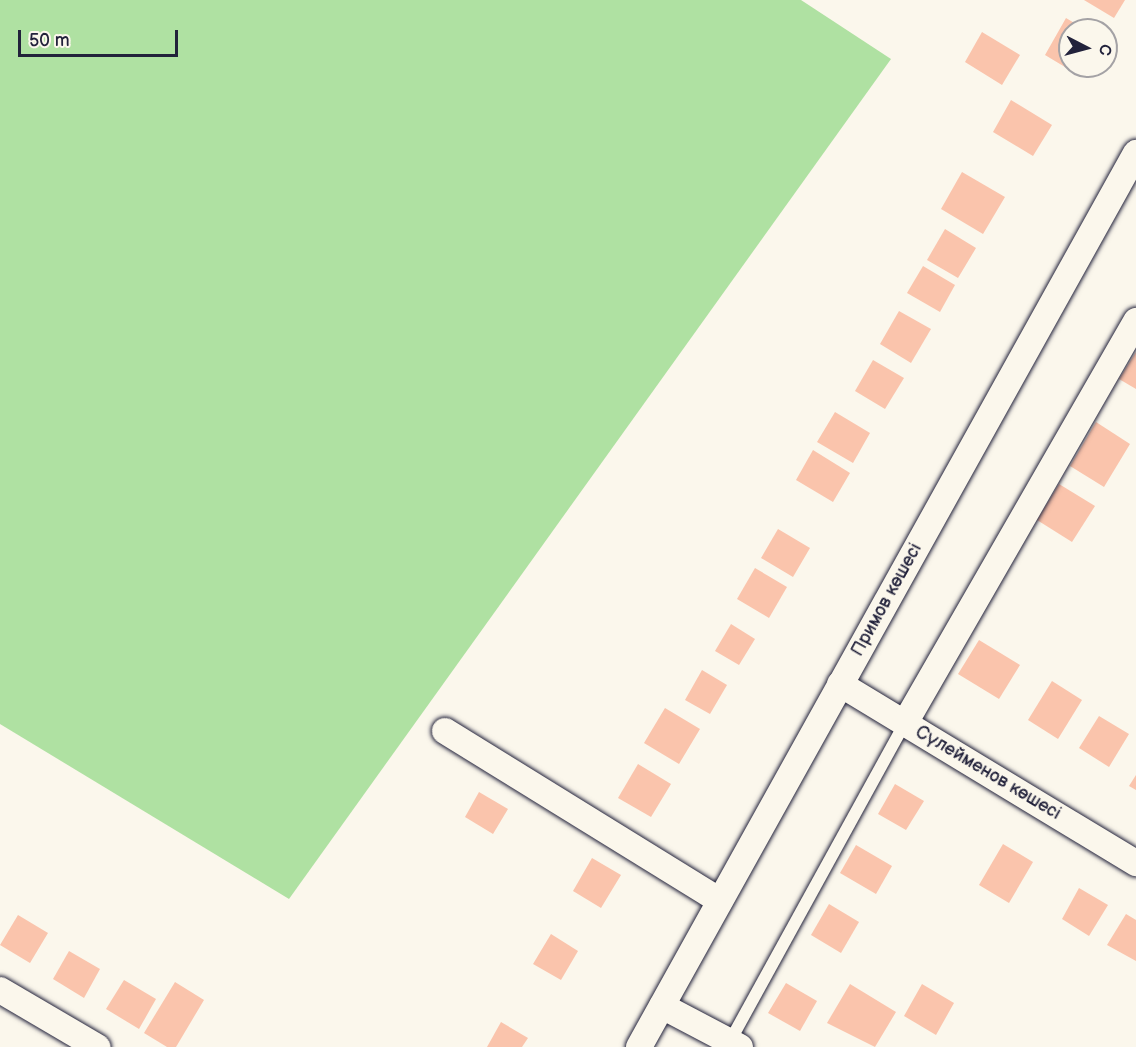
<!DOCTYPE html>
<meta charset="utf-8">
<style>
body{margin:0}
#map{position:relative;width:1136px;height:1047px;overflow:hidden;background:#fbf7ec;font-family:"Balsamiq Sans",sans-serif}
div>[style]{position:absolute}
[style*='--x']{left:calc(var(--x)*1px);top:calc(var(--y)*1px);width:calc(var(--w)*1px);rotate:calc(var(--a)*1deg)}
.green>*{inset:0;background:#afe1a2}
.building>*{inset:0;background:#fac4ac}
.roads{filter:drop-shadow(0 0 2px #22223b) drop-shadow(0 0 2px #22223b)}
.service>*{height:12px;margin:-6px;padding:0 6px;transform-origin:6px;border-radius:6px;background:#fbf7ec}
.minor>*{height:26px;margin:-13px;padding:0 13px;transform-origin:13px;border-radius:13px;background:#fbf7ec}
span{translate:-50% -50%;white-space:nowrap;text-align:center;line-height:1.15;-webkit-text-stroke:4.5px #fbf7ec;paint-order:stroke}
.street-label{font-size:18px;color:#22223b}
.north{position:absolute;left:1058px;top:18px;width:60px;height:60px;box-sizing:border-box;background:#fbf7ec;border:2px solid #a4a2a5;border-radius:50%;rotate:96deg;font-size:16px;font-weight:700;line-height:24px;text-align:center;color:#22223b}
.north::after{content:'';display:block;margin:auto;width:21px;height:27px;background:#22223b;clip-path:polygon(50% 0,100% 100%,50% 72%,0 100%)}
.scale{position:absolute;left:18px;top:30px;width:160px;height:27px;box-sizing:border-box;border:3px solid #22223b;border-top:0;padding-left:8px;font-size:18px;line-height:21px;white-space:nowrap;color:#22223b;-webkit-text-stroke:4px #fbf7ec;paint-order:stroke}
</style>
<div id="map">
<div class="green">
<i style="clip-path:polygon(0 0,801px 0,891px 59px,289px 899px,0 724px)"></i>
</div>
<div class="building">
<i style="clip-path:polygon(1084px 0,1125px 0,1114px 18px)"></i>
<i style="clip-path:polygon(1066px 18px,1086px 30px,1070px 30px,1070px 66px,1086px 66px,1080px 76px,1045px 55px)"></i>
<i style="clip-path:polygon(982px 32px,1020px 55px,1002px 85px,965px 62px)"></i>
<i style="clip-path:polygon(1011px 100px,1052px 125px,1033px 156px,993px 132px)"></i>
<i style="clip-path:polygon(962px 172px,1005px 197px,983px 234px,941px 209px)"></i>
<i style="clip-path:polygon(945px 229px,976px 248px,958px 278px,927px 260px)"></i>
<i style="clip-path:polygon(923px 266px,955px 285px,940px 312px,907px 293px)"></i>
<i style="clip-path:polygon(899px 311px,931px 329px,911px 363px,880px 344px)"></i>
<i style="clip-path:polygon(1136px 352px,1136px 389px,1119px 379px)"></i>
<i style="clip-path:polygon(873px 360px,904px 378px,885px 409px,855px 391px)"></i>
<i style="clip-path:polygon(835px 412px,870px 433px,853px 463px,817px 442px)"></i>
<i style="clip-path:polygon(1096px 422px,1130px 444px,1104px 487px,1070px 466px)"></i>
<i style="clip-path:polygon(813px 450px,850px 473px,833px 502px,796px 480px)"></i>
<i style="clip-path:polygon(1059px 484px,1095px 506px,1072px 542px,1037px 520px)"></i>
<i style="clip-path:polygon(778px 529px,810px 548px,793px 577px,761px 558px)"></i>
<i style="clip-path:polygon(755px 568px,787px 587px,769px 618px,737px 599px)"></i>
<i style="clip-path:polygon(731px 624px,755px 639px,739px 665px,715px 651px)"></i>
<i style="clip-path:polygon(979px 640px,1020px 665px,999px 699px,958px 674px)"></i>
<i style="clip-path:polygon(702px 670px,727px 685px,710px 714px,685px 700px)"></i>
<i style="clip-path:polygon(1052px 681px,1082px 700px,1058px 739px,1028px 720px)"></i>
<i style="clip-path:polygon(665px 708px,700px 729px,679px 764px,644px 743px)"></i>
<i style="clip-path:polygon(1099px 716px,1129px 734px,1109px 767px,1079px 748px)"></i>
<i style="clip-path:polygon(638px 764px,671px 784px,651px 817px,618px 798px)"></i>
<i style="clip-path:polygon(1136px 775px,1136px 790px,1129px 786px)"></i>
<i style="clip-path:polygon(895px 784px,924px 801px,906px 830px,878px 814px)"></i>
<i style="clip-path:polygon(479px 792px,508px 809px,493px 834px,465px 817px)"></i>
<i style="clip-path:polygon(1003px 844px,1033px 862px,1009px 903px,979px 885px)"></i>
<i style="clip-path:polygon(856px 845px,892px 866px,876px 894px,840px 873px)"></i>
<i style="clip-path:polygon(592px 858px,621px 875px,601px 908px,573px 891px)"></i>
<i style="clip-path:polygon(1079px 888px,1108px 905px,1089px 936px,1062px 919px)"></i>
<i style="clip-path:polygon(829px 904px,859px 922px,841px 953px,811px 935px)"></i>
<i style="clip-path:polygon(1126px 914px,1136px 920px,1136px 961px,1107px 945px)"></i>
<i style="clip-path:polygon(18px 915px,48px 933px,30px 963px,0 945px)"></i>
<i style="clip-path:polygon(551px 934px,578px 951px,561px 980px,533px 964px)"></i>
<i style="clip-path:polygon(69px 951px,100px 969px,84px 998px,53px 979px)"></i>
<i style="clip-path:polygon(124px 980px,156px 999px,139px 1029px,106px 1009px)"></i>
<i style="clip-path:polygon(175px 982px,204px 1000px,176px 1047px,167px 1047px,144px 1033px)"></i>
<i style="clip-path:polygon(786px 983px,817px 1001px,800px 1031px,768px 1013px)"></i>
<i style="clip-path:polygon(850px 984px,896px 1012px,875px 1047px,827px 1023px)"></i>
<i style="clip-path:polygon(922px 984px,954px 1003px,936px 1035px,904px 1016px)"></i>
<i style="clip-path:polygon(501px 1022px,528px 1038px,522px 1047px,487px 1047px)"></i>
</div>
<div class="roads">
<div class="service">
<i style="--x:729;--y:1043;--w:365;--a:-61.2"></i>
</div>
<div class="minor">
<i style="--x:840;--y:684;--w:346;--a:31.2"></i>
<i style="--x:905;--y:723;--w:464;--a:-60.1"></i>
<i style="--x:445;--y:731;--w:323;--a:31.7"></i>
<i style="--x:0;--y:990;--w:113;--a:30.4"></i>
<i style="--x:662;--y:1006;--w:88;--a:27.7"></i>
<i style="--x:639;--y:1047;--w:1023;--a:-60.93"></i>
</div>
</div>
<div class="street-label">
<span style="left:887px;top:600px;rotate:-61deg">Примов көшесі</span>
<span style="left:988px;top:773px;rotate:31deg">Сүлейменов көшесі</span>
</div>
<div class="north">С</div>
<div class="scale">50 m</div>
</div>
